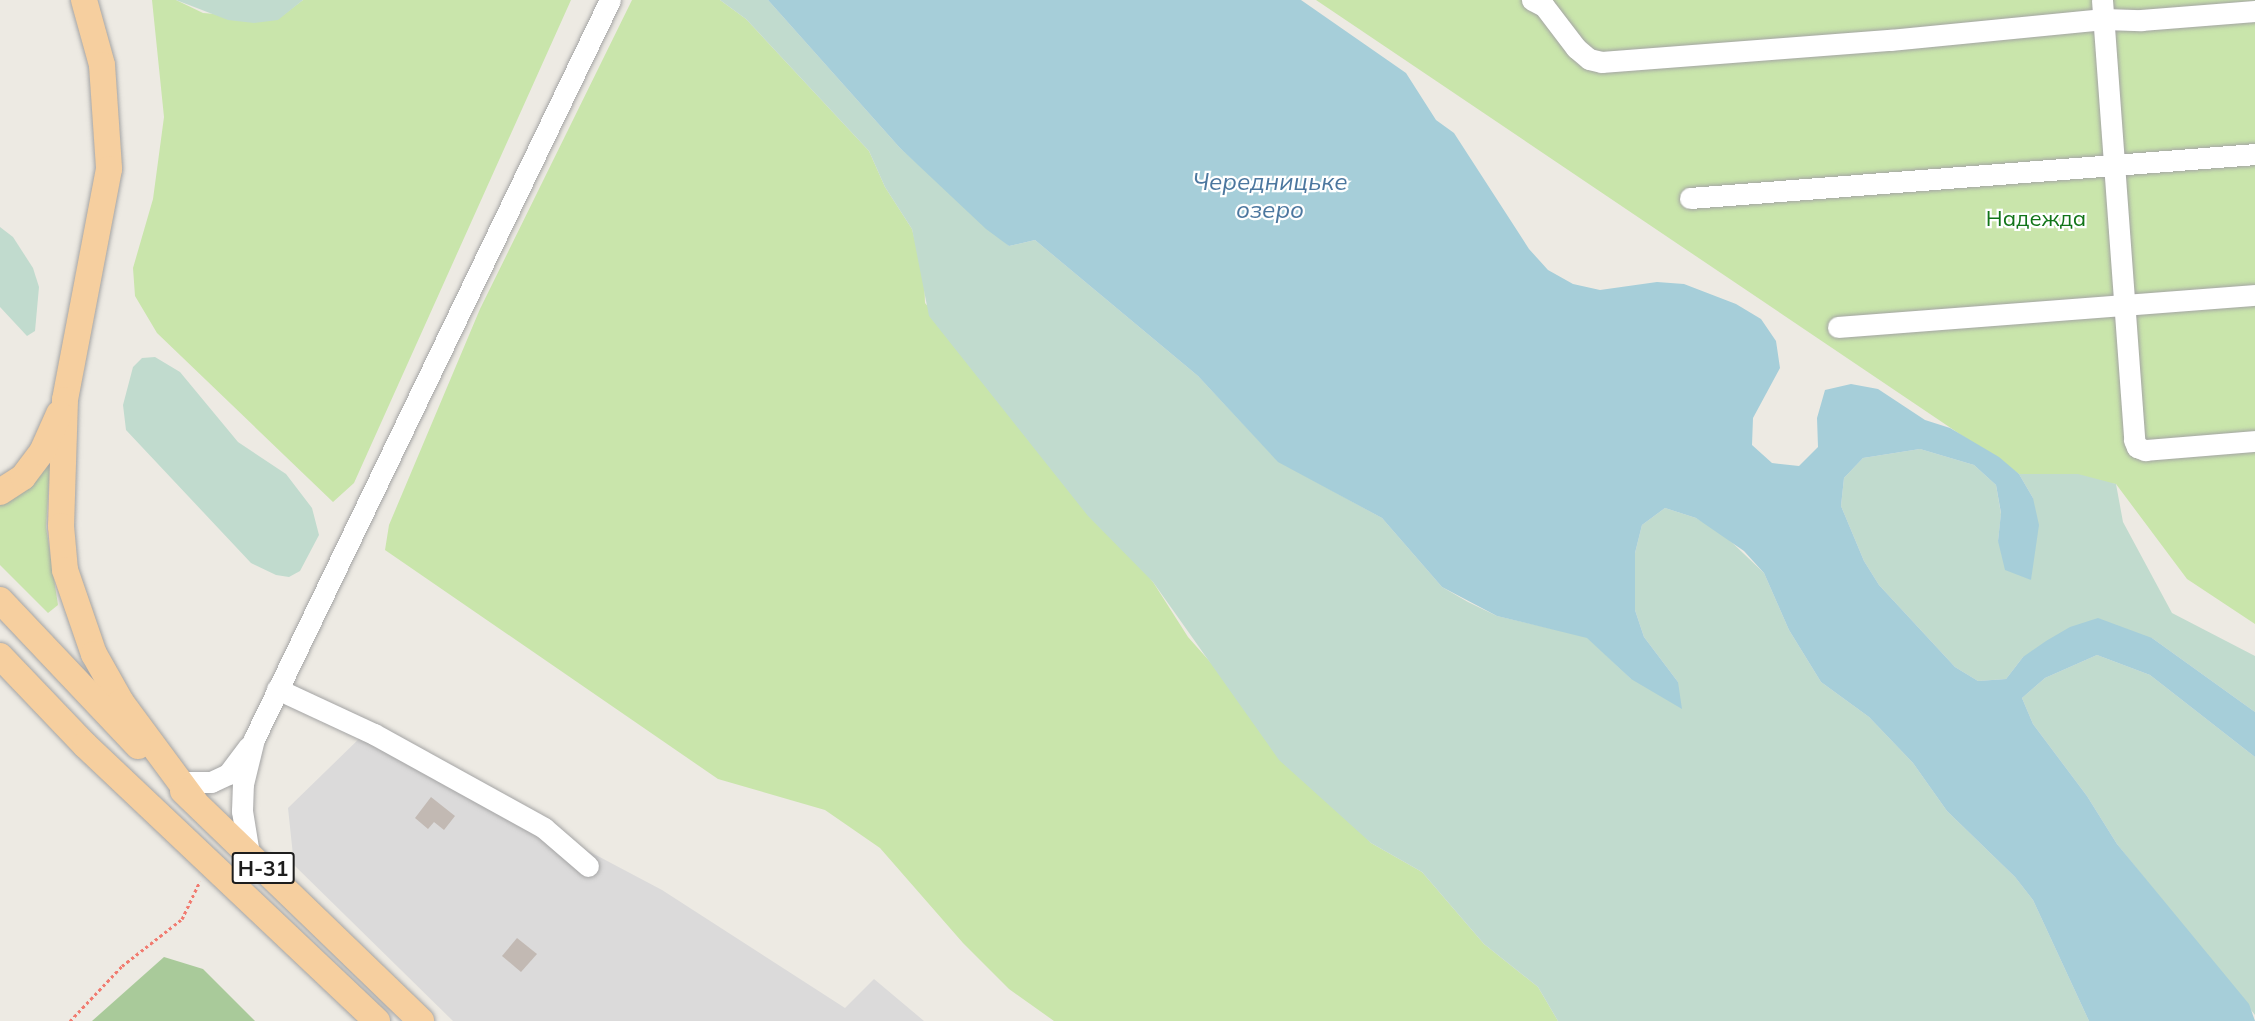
<!DOCTYPE html>
<meta charset="utf-8">
<style>
body{margin:0}
#map{position:relative;width:2255px;height:1021px;overflow:hidden;background:#edeae3;font-family:Mulish,sans-serif}
div>[style]{position:absolute}
[style*='--x']{left:calc(var(--x)*1px);top:calc(var(--y)*1px);width:calc(var(--w)*1px);rotate:calc(var(--a)*1deg)}
.residential>*{inset:0;background:#dbdada}
.grass>*{inset:0;background:#c9e5ab}
.forest>*{inset:0;background:#a9ca9a}
.wetland>*{inset:0;background:#c1dbce}
.water>*{inset:0;background:#a6ced9}
.building>*{inset:0;background:#c2b9b3}
.path>*{height:3px;margin-top:-1.5px;transform-origin:0;background:repeating-linear-gradient(90deg,#f17b70 0 3px,transparent 0 6px)}
.roads{filter:drop-shadow(0 0 2px #a4a4a4) drop-shadow(0 0 2px #a4a4a4)}
.minor>*{height:21px;margin:-10.5px;padding:0 10.5px;transform-origin:10.5px;border-radius:10.5px;background:#fff}
.major>*{height:26px;margin:-13px;padding:0 13px;transform-origin:13px;border-radius:13px;background:#f6cf9f}
span{translate:-50% -50%;white-space:nowrap;text-align:center;line-height:1.15;-webkit-text-stroke:4.5px #fff;paint-order:stroke}
.shield-label span{padding:2px 4px;background:#fff;border:2px solid;border-radius:4px;-webkit-text-stroke-width:0}
.shield-label{font-size:21px;color:#1d1d1d;font-weight:700}
.park-label{font-size:22px;color:#117418}
.water-label{font-size:24px;color:#4c779f;font-style:italic}
</style>
<div id="map">
<div class="residential">
<i style="clip-path:polygon(365px 733px,662px 890px,845px 1008px,874px 979px,924px 1021px,453px 1021px,294px 865px,288px 808px)"></i>
</div>
<div class="grass">
<i style="clip-path:polygon(152px 0,176px 0,203px 13px,278px 19px,303px 0,571px 0,354px 483px,333px 502px,157px 333px,135px 296px,133px 268px,153px 199px,164px 117px)"></i>
<i style="clip-path:polygon(632px 0,720px 0,746px 19px,869px 151px,885px 187px,912px 229px,924px 276px,925px 303px,1153px 582px,1188px 637px,1371px 843px,1422px 872px,1484px 944px,1538px 987px,1558px 1021px,1054px 1021px,1009px 989px,963px 943px,880px 848px,825px 810px,718px 779px,385px 550px,389px 525px,480px 309px)"></i>
<i style="clip-path:polygon(1316px 0,2255px 0,2255px 624px,2187px 579px,2116px 484px,2019px 474px)"></i>
<i style="clip-path:polygon(51px 450px,46px 527px,58px 605px,48px 613px,0 565px,0 500px)"></i>
</div>
<div class="forest">
<i style="clip-path:polygon(164px 957px,203px 969px,255px 1021px,92px 1021px)"></i>
</div>
<div class="wetland">
<i style="clip-path:polygon(176px 0,303px 0,278px 20px,254px 23px,228px 20px)"></i>
<i style="clip-path:polygon(720px 0,768px 0,900px 148px,1009px 246px,1035px 240px,1198px 376px,1278px 461px,1382px 518px,1442px 587px,1468px 602px,1497px 616px,1587px 637px,1631px 679px,1678px 682px,1644px 637px,1635px 610px,1635px 553px,1642px 525px,1665px 508px,1696px 518px,1722px 533px,1764px 573px,1789px 630px,1821px 682px,1869px 717px,1913px 763px,1947px 811px,2015px 877px,2033px 900px,2089px 1021px,1558px 1021px,1538px 987px,1484px 944px,1422px 872px,1371px 843px,1279px 760px,1153px 582px,1088px 516px,929px 316px,912px 229px,885px 187px,869px 151px,746px 19px)"></i>
<i style="clip-path:polygon(0 227px,13px 237px,33px 268px,39px 287px,35px 331px,27px 336px,0 307px)"></i>
<i style="clip-path:polygon(155px 357px,180px 372px,238px 442px,286px 474px,312px 508px,319px 535px,300px 571px,289px 577px,276px 575px,251px 563px,126px 430px,123px 405px,133px 367px,142px 358px)"></i>
<i style="clip-path:polygon(1920px 449px,1974px 465px,1996px 485px,2001px 514px,1998px 541px,2031px 580px,2033px 498px,2019px 474px,2078px 474px,2116px 484px,2123px 522px,2172px 613px,2255px 656px,2255px 712px,2152px 638px,2023px 657px,2006px 679px,1978px 681px,1955px 667px,1879px 585px,1864px 561px,1841px 506px,1844px 478px,1863px 458px)"></i>
<i style="clip-path:polygon(2097px 655px,2150px 675px,2255px 757px,2255px 1015px,2117px 844px,2087px 796px,2033px 724px,2022px 698px,2045px 678px)"></i>
</div>
<div class="water">
<i style="clip-path:polygon(768px 0,1301px 0,1406px 73px,1436px 120px,1454px 133px,1529px 249px,1548px 270px,1573px 284px,1600px 290px,1657px 282px,1684px 284px,1736px 304px,1761px 319px,1776px 341px,1780px 368px,1753px 418px,1752px 445px,1772px 463px,1799px 466px,1818px 447px,1817px 418px,1825px 390px,1851px 384px,1878px 389px,1925px 420px,1950px 428px,1999px 457px,2019px 474px,2033px 498px,2039px 525px,2031px 580px,2005px 570px,1998px 541px,2001px 513px,1996px 485px,1974px 465px,1920px 449px,1863px 458px,1844px 478px,1841px 506px,1864px 561px,1879px 585px,1955px 667px,1978px 681px,2006px 679px,2023px 657px,2046px 641px,2070px 627px,2098px 618px,2152px 638px,2255px 712px,2255px 757px,2150px 675px,2097px 655px,2045px 678px,2022px 698px,2033px 724px,2087px 796px,2117px 844px,2249px 1004px,2255px 1021px,2089px 1021px,2033px 900px,2015px 877px,1947px 811px,1913px 763px,1869px 717px,1821px 682px,1789px 630px,1764px 573px,1744px 551px,1696px 518px,1665px 508px,1642px 525px,1635px 553px,1635px 610px,1644px 637px,1678px 682px,1682px 709px,1631px 679px,1587px 638px,1497px 616px,1442px 587px,1382px 518px,1278px 462px,1198px 376px,1035px 240px,1009px 246px,986px 229px,900px 148px)"></i>
</div>
<div class="building">
<i style="clip-path:polygon(431px 797px,455px 816px,444px 830px,434px 822px,428px 829px,415px 818px)"></i>
<i style="clip-path:polygon(517px 938px,537px 954px,521px 972px,502px 956px)"></i>
</div>
<div class="path">
<i style="--x:70;--y:1021;--w:76;--a:-46.6"></i>
<i style="--x:122;--y:966;--w:76;--a:-38.1"></i>
<i style="--x:182;--y:919;--w:42;--a:-64.7"></i>
</div>
<div class="roads">
<div class="minor">
<i style="--x:1532;--y:0;--w:13;--a:27"></i>
<i style="--x:1544;--y:6;--w:53;--a:52.7"></i>
<i style="--x:1576;--y:48;--w:17;--a:40"></i>
<i style="--x:1589;--y:59;--w:13;--a:13"></i>
<i style="--x:1602;--y:62;--w:289;--a:-4.4"></i>
<i style="--x:1890;--y:40;--w:215;--a:-5.6"></i>
<i style="--x:2104;--y:19;--w:37;--a:2"></i>
<i style="--x:2141;--y:20;--w:114;--a:-4.5"></i>
<i style="--x:2102;--y:0;--w:441;--a:85.8"></i>
<i style="--x:2134;--y:440;--w:8;--a:67"></i>
<i style="--x:2137;--y:447;--w:9;--a:21"></i>
<i style="--x:2145;--y:450;--w:110;--a:-4.7"></i>
<i style="--x:1690;--y:198;--w:567;--a:-4.45"></i>
<i style="--x:1838;--y:327;--w:418;--a:-4.4"></i>
<i style="--x:277;--y:689;--w:107;--a:24.9"></i>
<i style="--x:374;--y:734;--w:194;--a:28.9"></i>
<i style="--x:544;--y:828;--w:58;--a:40.8"></i>
<i style="--x:180;--y:782;--w:31;--a:0"></i>
<i style="--x:211;--y:782;--w:19;--a:-25"></i>
<i style="--x:228;--y:774;--w:34;--a:-53"></i>
<i style="--x:249;--y:854;--w:44;--a:-99.2"></i>
<i style="--x:242;--y:811;--w:27;--a:-88"></i>
<i style="--x:243;--y:784;--w:46;--a:-76.3"></i>
<i style="--x:254;--y:739;--w:820;--a:-64.28"></i>
</div>
<div class="major">
<i style="--x:84;--y:0;--w:67;--a:74.5"></i>
<i style="--x:102;--y:65;--w:104;--a:86.1"></i>
<i style="--x:109;--y:169;--w:235;--a:100.8"></i>
<i style="--x:65;--y:400;--w:126;--a:91.8"></i>
<i style="--x:61;--y:526;--w:44;--a:84.8"></i>
<i style="--x:65;--y:570;--w:89;--a:71"></i>
<i style="--x:94;--y:654;--w:55;--a:60.6"></i>
<i style="--x:121;--y:702;--w:124;--a:53.5"></i>
<i style="--x:0;--y:492;--w:27;--a:-33"></i>
<i style="--x:23;--y:477;--w:31;--a:-53"></i>
<i style="--x:42;--y:452;--w:42;--a:-65.9"></i>
<i style="--x:0;--y:600;--w:201;--a:46.6"></i>
<i style="--x:0;--y:656;--w:123;--a:46.3"></i>
<i style="--x:85;--y:745;--w:402;--a:43.4"></i>
<i style="--x:183;--y:791;--w:331;--a:44"></i>
</div>
</div>
<div class="shield-label">
<span style="left:263px;top:868px">Н-31</span>
</div>
<div class="park-label">
<span style="left:2036px;top:219px">Надежда</span>
</div>
<div class="water-label">
<span style="left:1270px;top:196px">Чередницьке<br>озеро</span>
</div>
</div>
